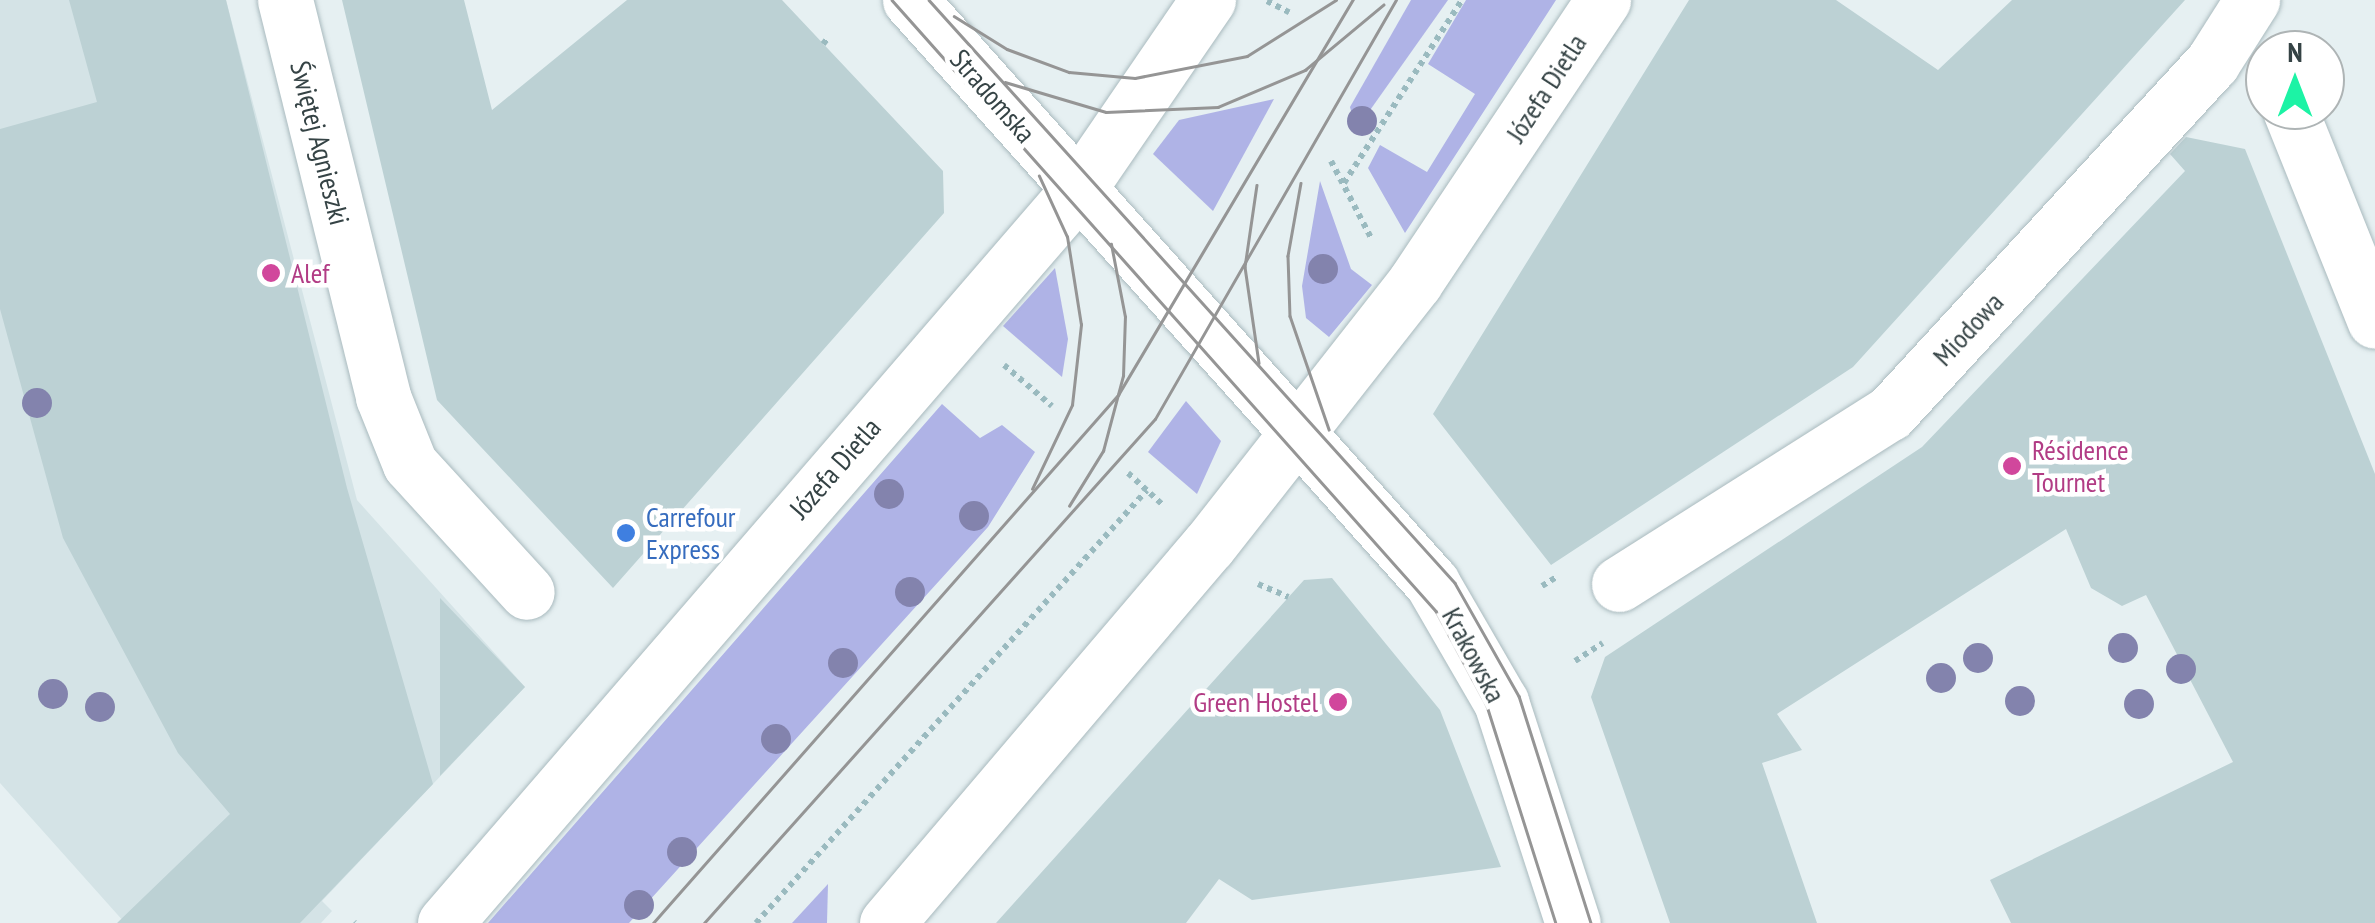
<!DOCTYPE html>
<meta charset="utf-8">
<style>
body{margin:0}
#map{position:relative;width:2375px;height:923px;overflow:hidden;background:#e6f0f2;font-family:"PT Sans Narrow",sans-serif}
div>[style]{position:absolute}
[style*='--x']{left:calc(var(--x)*1px);top:calc(var(--y)*1px);width:calc(var(--w)*1px);rotate:calc(var(--a)*1deg)}
.residential>*{inset:0;background:#d4e3e6}
.green>*{inset:0;background:#afb3e6}
.building>*{inset:0;background:#bcd1d4}
.path>*{height:6px;margin-top:-3px;transform-origin:0;background:repeating-linear-gradient(90deg,#9ababf 0 5px,transparent 0 10px)}
.roads{filter:drop-shadow(0 0 2px #a9babe) drop-shadow(0 0 2px #a9babe)}
.minor>*{height:55px;margin:-27.5px;padding:0 27.5px;transform-origin:27.5px;border-radius:27.5px;background:#fff}
.tram>*{height:2.5px;margin:-1.25px;padding:0 1.25px;transform-origin:1.25px;border-radius:1.25px;background:#959595}
.trees>*{width:30px;height:30px;margin:-15px;border-radius:50%;background:#8383ad}
.dots>*{width:28px;height:28px;translate:-50% -50%;box-sizing:border-box;border:5px solid #fff;border-radius:50%}
span{translate:-50% -50%;white-space:nowrap;text-align:center;line-height:1.15;-webkit-text-stroke:9px #fff;paint-order:stroke}
.street-label{font-size:28px;color:#354345}
.hotel-label{font-size:28px;color:#b23c85}
.left{translate:0 -50%;text-align:left}
.right{translate:-100% -50%;text-align:right}
.shop-label{font-size:28px;color:#366cbe}
.north{position:absolute;left:2245px;top:30px;width:100px;height:100px;box-sizing:border-box;background:#fff;border:2px solid #aeb4b5;border-radius:50%;rotate:0deg;font-size:28px;font-weight:700;line-height:40px;text-align:center;color:#354345}
.north::after{content:'';display:block;margin:auto;width:35px;height:45px;background:#1cf3a5;clip-path:polygon(50% 0,100% 100%,50% 72%,0 100%)}
</style>
<div id="map">
<div class="residential">
<i style="clip-path:polygon(0 0,226px 0,357px 500px,525px 687px,322px 901px,332px 911px,321px 923px,125px 923px,0 783px)"></i>
</div>
<div class="green">
<i style="clip-path:polygon(1411px 0,1448px 0,1356px 130px,1350px 107px)"></i>
<i style="clip-path:polygon(1466px 0,1556px 0,1405px 233px,1368px 168px,1380px 145px,1427px 172px,1475px 94px,1428px 64px)"></i>
<i style="clip-path:polygon(1274px 99px,1213px 211px,1153px 154px,1179px 120px)"></i>
<i style="clip-path:polygon(1320px 181px,1351px 269px,1372px 285px,1329px 337px,1306px 318px,1302px 286px)"></i>
<i style="clip-path:polygon(1055px 268px,1068px 339px,1062px 377px,1003px 326px)"></i>
<i style="clip-path:polygon(1186px 401px,1221px 441px,1197px 494px,1148px 452px)"></i>
<i style="clip-path:polygon(942px 404px,980px 438px,1002px 425px,1035px 452px,988px 527px,629px 923px,488px 923px)"></i>
<i style="clip-path:polygon(828px 884px,827px 923px,792px 923px)"></i>
</div>
<div class="building">
<i style="clip-path:polygon(69px 0,226px 0,347px 488px,433px 784px,300px 923px,117px 923px,230px 814px,178px 753px,63px 538px,0 309px,0 129px,97px 102px)"></i>
<i style="clip-path:polygon(342px 0,464px 0,492px 110px,627px 0,782px 0,943px 171px,944px 213px,613px 588px,437px 400px)"></i>
<i style="clip-path:polygon(1689px 0,1836px 0,1938px 70px,2012px 0,2185px 0,1853px 367px,1551px 565px,1433px 414px)"></i>
<i style="clip-path:polygon(2186px 137px,2245px 149px,2375px 474px,2375px 923px,2011px 923px,1990px 880px,2233px 762px,2146px 595px,2122px 606px,2091px 588px,2066px 529px,1777px 714px,1802px 750px,1762px 763px,1817px 923px,1670px 923px,1591px 697px,1605px 657px,1922px 447px,2185px 171px,2170px 154px)"></i>
<i style="clip-path:polygon(1332px 578px,1440px 710px,1501px 867px,1252px 900px,1219px 879px,1186px 923px,996px 923px,1304px 580px)"></i>
<i style="clip-path:polygon(440px 598px,525px 687px,440px 776px)"></i>
</div>
<div class="path">
<i style="--x:1267;--y:1;--w:25;--a:27"></i>
<i style="--x:823;--y:44;--w:8;--a:-50"></i>
<i style="--x:1331;--y:161;--w:87;--a:62.5"></i>
<i style="--x:1344;--y:183;--w:218;--a:-57.2"></i>
<i style="--x:1004;--y:365;--w:63;--a:40.5"></i>
<i style="--x:1128;--y:473;--w:49;--a:42.5"></i>
<i style="--x:1258;--y:584;--w:33;--a:23"></i>
<i style="--x:1542;--y:586;--w:19;--a:-32"></i>
<i style="--x:1575;--y:661;--w:33;--a:-33"></i>
<i style="--x:354;--y:922;--w:1;--a:45"></i>
<i style="--x:756;--y:923;--w:583;--a:-47.92"></i>
</div>
<div class="roads">
<div class="minor">
<i style="--x:285;--y:0;--w:409;--a:76.1"></i>
<i style="--x:383;--y:397;--w:72;--a:68.1"></i>
<i style="--x:410;--y:464;--w:173;--a:47.6"></i>
<i style="--x:910;--y:0;--w:783;--a:48.16"></i>
<i style="--x:1432;--y:583;--w:138;--a:59.9"></i>
<i style="--x:1501;--y:702;--w:232;--a:72"></i>
<i style="--x:2290;--y:110;--w:227;--a:68.1"></i>
<i style="--x:1619;--y:584;--w:320;--a:-32.3"></i>
<i style="--x:1890;--y:413;--w:476;--a:-47.4"></i>
<i style="--x:2212;--y:63;--w:75;--a:-57.6"></i>
<i style="--x:445;--y:923;--w:967;--a:-49.19"></i>
<i style="--x:1077;--y:191;--w:232;--a:-55.6"></i>
<i style="--x:887;--y:923;--w:497;--a:-49.6"></i>
<i style="--x:1209;--y:545;--w:334;--a:-51.9"></i>
<i style="--x:1415;--y:282;--w:339;--a:-56.3"></i>
</div>
</div>
<div class="tram">
<i style="--x:892;--y:0;--w:818;--a:48.32"></i>
<i style="--x:1436;--y:611;--w:108;--a:61.8"></i>
<i style="--x:1487;--y:706;--w:228;--a:72.4"></i>
<i style="--x:929;--y:0;--w:785;--a:47.94"></i>
<i style="--x:1455;--y:583;--w:130;--a:60.5"></i>
<i style="--x:1519;--y:696;--w:238;--a:72.4"></i>
<i style="--x:954;--y:16;--w:62;--a:31.9"></i>
<i style="--x:1007;--y:49;--w:66;--a:20.4"></i>
<i style="--x:1069;--y:72;--w:66;--a:5.2"></i>
<i style="--x:1135;--y:78;--w:114;--a:-11.1"></i>
<i style="--x:1247;--y:56;--w:105;--a:-32.2"></i>
<i style="--x:1005;--y:82;--w:105;--a:16.5"></i>
<i style="--x:1106;--y:112;--w:112;--a:-2.6"></i>
<i style="--x:1218;--y:107;--w:95;--a:-23"></i>
<i style="--x:1305;--y:70;--w:102;--a:-39.8"></i>
<i style="--x:1301;--y:183;--w:74;--a:100.1"></i>
<i style="--x:1288;--y:256;--w:60;--a:88.1"></i>
<i style="--x:1290;--y:316;--w:120;--a:71"></i>
<i style="--x:1257;--y:185;--w:83;--a:98.3"></i>
<i style="--x:1245;--y:267;--w:97;--a:81.7"></i>
<i style="--x:1032;--y:489;--w:93;--a:-64.5"></i>
<i style="--x:1072;--y:405;--w:81;--a:-83.6"></i>
<i style="--x:1081;--y:325;--w:89;--a:-99"></i>
<i style="--x:1067;--y:237;--w:67;--a:-114.7"></i>
<i style="--x:1069;--y:506;--w:65;--a:-58.3"></i>
<i style="--x:1103;--y:451;--w:78;--a:-75.1"></i>
<i style="--x:1123;--y:376;--w:59;--a:-88.1"></i>
<i style="--x:1125;--y:317;--w:74;--a:-100.9"></i>
<i style="--x:653;--y:923;--w:704;--a:-48.63"></i>
<i style="--x:1118;--y:395;--w:460;--a:-59.3"></i>
<i style="--x:704;--y:923;--w:676;--a:-48.18"></i>
<i style="--x:1155;--y:419;--w:483;--a:-60.1"></i>
</div>
<div class="trees">
<i style="left:1362px;top:121px"></i>
<i style="left:1323px;top:269px"></i>
<i style="left:37px;top:403px"></i>
<i style="left:889px;top:494px"></i>
<i style="left:974px;top:516px"></i>
<i style="left:910px;top:592px"></i>
<i style="left:2123px;top:648px"></i>
<i style="left:1978px;top:658px"></i>
<i style="left:843px;top:663px"></i>
<i style="left:2181px;top:669px"></i>
<i style="left:1941px;top:678px"></i>
<i style="left:53px;top:694px"></i>
<i style="left:2020px;top:701px"></i>
<i style="left:2139px;top:704px"></i>
<i style="left:100px;top:707px"></i>
<i style="left:776px;top:739px"></i>
<i style="left:682px;top:852px"></i>
<i style="left:639px;top:905px"></i>
</div>
<div class="dots">
<i style="left:271px;top:273px;background:#d1479c"></i>
<i style="left:2012px;top:466px;background:#d1479c"></i>
<i style="left:626px;top:533px;background:#3f7fe0"></i>
<i style="left:1338px;top:702px;background:#d1479c"></i>
</div>
<div class="street-label">
<span style="left:1546px;top:88px;rotate:-57deg">Józefa Dietla</span>
<span style="left:993px;top:96px;rotate:49deg">Stradomska</span>
<span style="left:320px;top:143px;rotate:76deg">Świętej Agnieszki</span>
<span style="left:1968px;top:329px;rotate:-47deg">Miodowa</span>
<span style="left:835px;top:468px;rotate:-49deg">Józefa Dietla</span>
<span style="left:1474px;top:655px;rotate:62deg">Krakowska</span>
</div>
<div class="hotel-label">
<span class="left" style="left:291px;top:273px">Alef</span>
<span class="left" style="left:2032px;top:466px">Résidence<br>Tournet</span>
<span class="right" style="left:1318px;top:702px">Green Hostel</span>
</div>
<div class="shop-label">
<span class="left" style="left:646px;top:533px">Carrefour<br>Express</span>
</div>
<div class="north">N</div>
</div>
